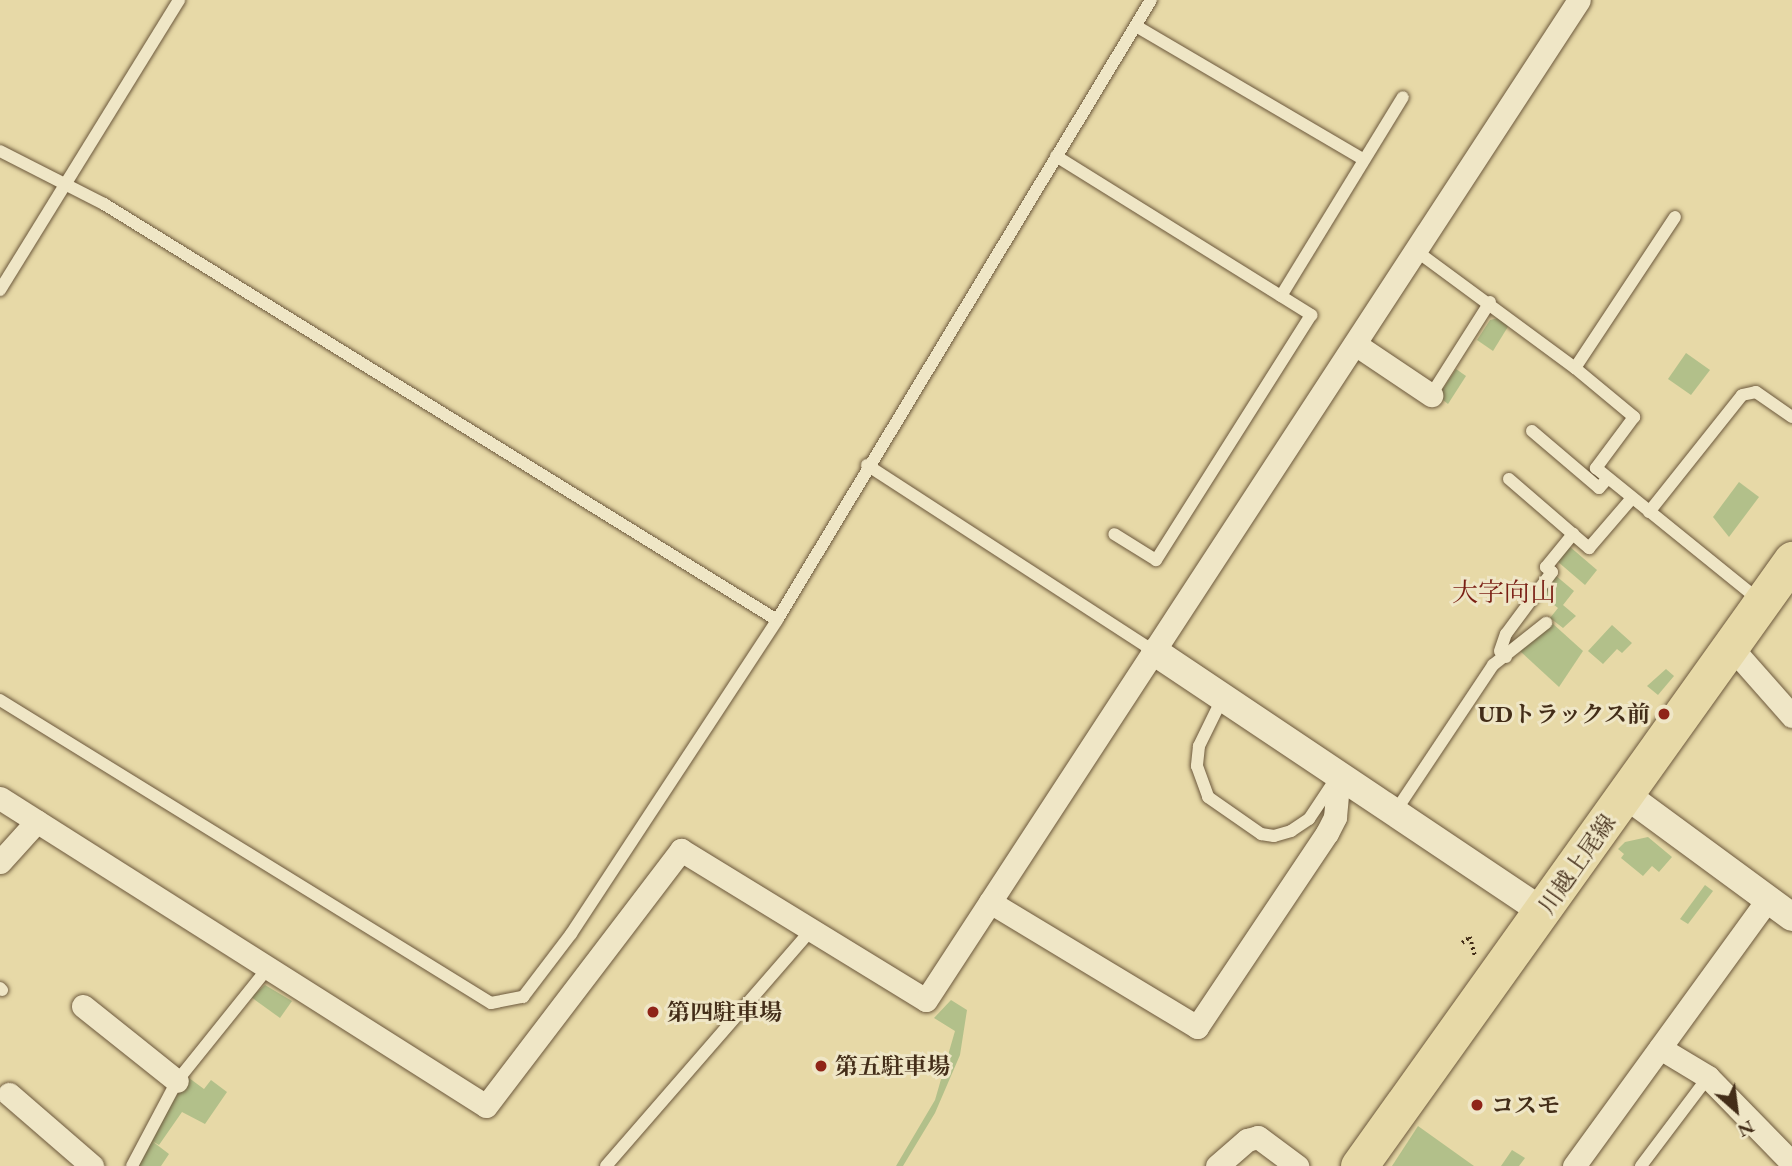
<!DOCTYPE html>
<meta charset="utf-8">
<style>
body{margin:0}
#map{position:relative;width:1792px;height:1166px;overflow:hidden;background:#e7d9a7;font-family:"EB Garamond","Noto Serif JP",serif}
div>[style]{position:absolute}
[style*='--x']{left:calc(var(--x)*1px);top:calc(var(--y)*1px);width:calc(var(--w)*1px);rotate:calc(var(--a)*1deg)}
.green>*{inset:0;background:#b2c08a}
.path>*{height:3.5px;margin-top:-1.75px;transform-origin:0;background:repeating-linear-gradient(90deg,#432d18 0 2px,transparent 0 5.5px)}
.roads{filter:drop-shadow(0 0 2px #6c583c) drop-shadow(0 0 2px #6c583c)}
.service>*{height:12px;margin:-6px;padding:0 6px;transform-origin:6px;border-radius:6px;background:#efe6c6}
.minor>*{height:23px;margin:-11.5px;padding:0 11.5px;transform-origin:11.5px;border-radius:11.5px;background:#efe6c6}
.tertiary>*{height:28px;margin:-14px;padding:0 14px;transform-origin:14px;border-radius:14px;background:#efe6c6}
.primary>*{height:37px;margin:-18.5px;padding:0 18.5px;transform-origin:18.5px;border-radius:18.5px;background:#e7d9a7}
.dots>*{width:19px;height:19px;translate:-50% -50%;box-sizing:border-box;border:4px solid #efe6c6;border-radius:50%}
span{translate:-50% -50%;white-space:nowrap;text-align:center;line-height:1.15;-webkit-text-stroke:6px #efe6c6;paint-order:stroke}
.poi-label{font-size:23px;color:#432d18;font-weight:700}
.right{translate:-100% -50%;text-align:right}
.left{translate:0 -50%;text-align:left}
.street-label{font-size:23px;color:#432d18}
.quarter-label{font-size:26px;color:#7a1f14}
.north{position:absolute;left:1701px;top:1075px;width:70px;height:70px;-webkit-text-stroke:5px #efe6c6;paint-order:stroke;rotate:152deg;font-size:19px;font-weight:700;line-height:28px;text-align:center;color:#432d18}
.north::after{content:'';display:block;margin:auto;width:24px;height:32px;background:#432d18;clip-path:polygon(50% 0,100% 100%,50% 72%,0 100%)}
</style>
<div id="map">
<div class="green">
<i style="clip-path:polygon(1498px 318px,1509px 325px,1493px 351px,1477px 340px,1490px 320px)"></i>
<i style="clip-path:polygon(1686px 353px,1710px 370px,1691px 395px,1668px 379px)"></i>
<i style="clip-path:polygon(1456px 369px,1466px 376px,1448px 404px,1438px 396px)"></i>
<i style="clip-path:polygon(1739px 482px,1759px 497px,1729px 537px,1713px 517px)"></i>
<i style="clip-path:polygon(1569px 546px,1597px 570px,1585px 585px,1557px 561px)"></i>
<i style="clip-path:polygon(1555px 575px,1574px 591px,1563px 605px,1576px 616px,1563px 628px,1550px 618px,1558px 608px,1540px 594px)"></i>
<i style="clip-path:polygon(1552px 623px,1583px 651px,1559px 687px,1520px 651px)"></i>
<i style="clip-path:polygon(1612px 625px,1632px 643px,1622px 653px,1617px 649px,1603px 664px,1588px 651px)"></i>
<i style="clip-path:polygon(1666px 669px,1674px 676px,1658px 695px,1647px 686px)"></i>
<i style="clip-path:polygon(1648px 837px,1672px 857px,1659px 872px,1652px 866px,1643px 876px,1621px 858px,1624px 854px,1618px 849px,1625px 842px)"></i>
<i style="clip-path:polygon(1705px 885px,1713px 891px,1688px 924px,1680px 919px)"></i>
<i style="clip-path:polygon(265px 985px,292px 1001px,280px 1018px,251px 997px)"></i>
<i style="clip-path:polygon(951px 1000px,967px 1010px,960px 1055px,935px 1113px,903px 1166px,896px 1166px,935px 1100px,955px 1031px,934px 1018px)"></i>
<i style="clip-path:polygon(189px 1078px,204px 1089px,211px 1080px,227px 1092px,205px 1124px,182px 1112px,159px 1145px,152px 1141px,169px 1154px,161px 1166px,137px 1166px,159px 1119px)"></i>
<i style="clip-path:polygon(1418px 1126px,1474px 1166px,1392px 1166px)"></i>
<i style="clip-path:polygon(1512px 1150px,1525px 1158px,1519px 1166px,1501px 1166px)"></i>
</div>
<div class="path">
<i style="--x:1462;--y:943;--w:10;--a:-37"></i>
<i style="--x:1470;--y:937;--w:20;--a:75"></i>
</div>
<div class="roads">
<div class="service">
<i style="--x:1136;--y:26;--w:264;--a:30.4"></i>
<i style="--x:0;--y:151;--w:117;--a:27"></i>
<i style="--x:104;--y:204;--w:791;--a:31.72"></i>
<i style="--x:1056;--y:156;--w:301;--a:31.9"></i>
<i style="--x:1311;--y:315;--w:290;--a:122.3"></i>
<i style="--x:1156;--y:560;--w:49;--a:-148.2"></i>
<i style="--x:1415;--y:250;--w:199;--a:36.4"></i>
<i style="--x:1575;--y:368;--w:181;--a:-56.5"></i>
<i style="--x:0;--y:290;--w:341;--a:-58.3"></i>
<i style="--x:1281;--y:296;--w:233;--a:-58.5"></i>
<i style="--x:1575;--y:368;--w:77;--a:39.7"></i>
<i style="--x:1634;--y:417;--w:64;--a:126.7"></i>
<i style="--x:1596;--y:468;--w:210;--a:39"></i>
<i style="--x:1431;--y:395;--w:110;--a:-57.6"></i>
<i style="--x:1532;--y:431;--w:88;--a:40.4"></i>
<i style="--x:1599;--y:488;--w:13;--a:-48"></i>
<i style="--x:867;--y:465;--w:343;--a:33"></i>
<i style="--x:1509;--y:479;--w:106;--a:40.8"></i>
<i style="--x:1589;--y:548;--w:66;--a:-49.3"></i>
<i style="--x:1649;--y:512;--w:149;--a:-51.5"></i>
<i style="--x:1742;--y:395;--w:14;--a:-12"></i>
<i style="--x:1756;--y:392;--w:44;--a:34.8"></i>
<i style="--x:1506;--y:657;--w:8;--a:-135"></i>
<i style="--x:1500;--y:651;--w:18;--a:-71"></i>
<i style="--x:1506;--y:634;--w:77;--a:-53.4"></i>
<i style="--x:1552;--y:572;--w:8;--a:-140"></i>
<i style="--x:1546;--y:567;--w:43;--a:-50.7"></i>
<i style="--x:1223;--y:697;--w:55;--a:116.1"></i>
<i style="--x:1199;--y:746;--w:20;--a:96"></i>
<i style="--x:1197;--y:766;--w:33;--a:70"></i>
<i style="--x:1208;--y:797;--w:65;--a:34.9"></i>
<i style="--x:1261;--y:834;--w:13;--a:9"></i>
<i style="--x:1274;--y:836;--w:18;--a:-16"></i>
<i style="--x:1291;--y:831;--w:22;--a:-34"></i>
<i style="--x:1309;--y:819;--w:47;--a:-56.3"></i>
<i style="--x:0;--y:700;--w:577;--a:31.68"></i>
<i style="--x:491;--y:1003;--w:33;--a:-11"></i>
<i style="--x:523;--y:997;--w:79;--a:-52.7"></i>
<i style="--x:571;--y:934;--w:376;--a:-56.7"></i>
<i style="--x:777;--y:620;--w:724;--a:-58.9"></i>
<i style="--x:1395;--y:812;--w:177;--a:-56.3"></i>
<i style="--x:1493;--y:665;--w:68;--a:-38.4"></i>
<i style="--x:0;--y:988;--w:3;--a:45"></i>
<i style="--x:132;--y:1166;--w:96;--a:-62.1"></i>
<i style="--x:177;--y:1081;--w:144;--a:-51.2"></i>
<i style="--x:606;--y:1166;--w:314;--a:-49"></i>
<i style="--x:1641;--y:1166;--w:111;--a:-53"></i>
</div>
<div class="minor">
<i style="--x:1355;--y:344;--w:92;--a:33.9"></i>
<i style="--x:1731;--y:647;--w:92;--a:48.5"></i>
<i style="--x:0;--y:798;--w:575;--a:32.36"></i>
<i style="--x:486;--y:1106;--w:322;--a:-52.7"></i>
<i style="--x:681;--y:850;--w:287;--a:31.5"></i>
<i style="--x:926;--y:1000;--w:1194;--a:-56.86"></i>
<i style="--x:0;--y:862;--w:55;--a:-47.9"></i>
<i style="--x:990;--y:902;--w:242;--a:31.1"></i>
<i style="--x:1197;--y:1027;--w:234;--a:-56.2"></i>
<i style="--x:1327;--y:833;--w:18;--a:-63"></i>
<i style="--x:1335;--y:817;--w:43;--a:-84.7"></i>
<i style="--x:83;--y:1006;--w:120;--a:38.6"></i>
<i style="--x:1660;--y:1048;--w:56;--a:31.1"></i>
<i style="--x:1708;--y:1077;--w:120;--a:45.7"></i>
<i style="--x:9;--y:1094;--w:110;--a:40.9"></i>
<i style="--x:1217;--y:1166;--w:40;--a:-41"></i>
<i style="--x:1247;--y:1140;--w:11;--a:-15"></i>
<i style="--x:1258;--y:1137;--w:49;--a:36.6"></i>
<i style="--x:1574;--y:1166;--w:330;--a:-54"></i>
</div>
<div class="tertiary">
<i style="--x:1155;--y:652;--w:467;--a:33.8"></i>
<i style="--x:1626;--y:795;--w:206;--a:36.3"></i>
</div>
<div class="primary">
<i style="--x:1359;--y:1166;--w:745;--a:-54.45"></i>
</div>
</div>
<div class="dots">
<i style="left:1664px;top:714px;background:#8f2418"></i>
<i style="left:653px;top:1012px;background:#8f2418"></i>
<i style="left:821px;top:1066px;background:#8f2418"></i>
<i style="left:1477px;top:1105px;background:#8f2418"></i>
</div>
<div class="poi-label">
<span class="right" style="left:1650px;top:714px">UDトラックス前</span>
<span class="left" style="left:667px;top:1012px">第四駐車場</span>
<span class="left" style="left:835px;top:1066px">第五駐車場</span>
<span class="left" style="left:1491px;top:1105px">コスモ</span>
</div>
<div class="street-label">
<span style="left:1577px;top:864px;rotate:-55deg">川越上尾線</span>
</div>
<div class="quarter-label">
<span style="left:1504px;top:593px">大字向山</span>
</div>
<div class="north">N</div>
</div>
